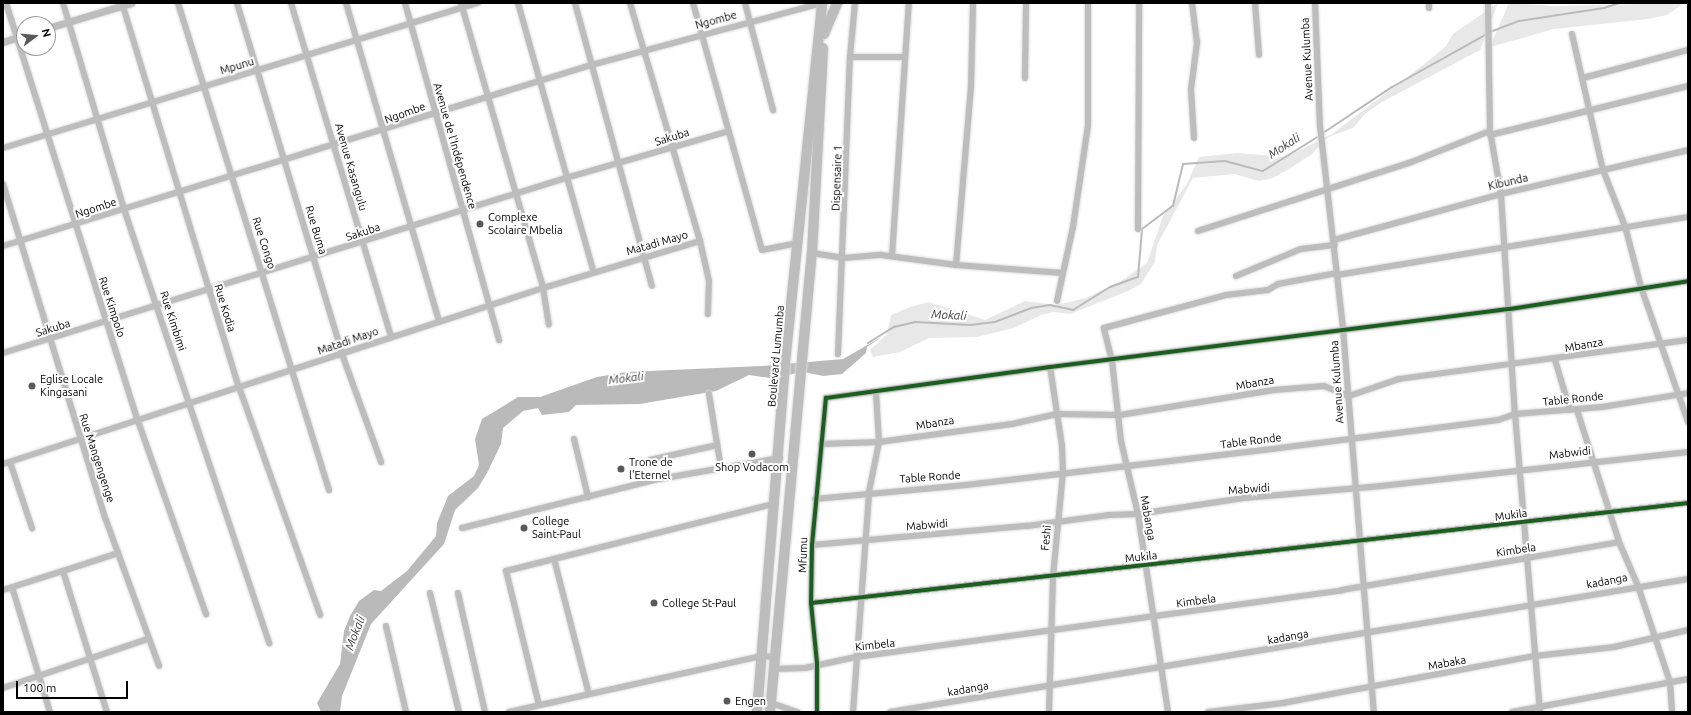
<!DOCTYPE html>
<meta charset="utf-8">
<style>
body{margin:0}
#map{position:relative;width:1691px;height:715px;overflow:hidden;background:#fff;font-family:Ubuntu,sans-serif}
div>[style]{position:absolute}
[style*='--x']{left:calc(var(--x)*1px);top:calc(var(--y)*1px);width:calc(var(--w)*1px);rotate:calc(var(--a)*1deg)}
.green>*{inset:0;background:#e8e8e8}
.water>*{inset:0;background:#bababa}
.stream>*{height:2px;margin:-1px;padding:0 1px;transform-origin:1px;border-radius:1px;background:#bababa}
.roads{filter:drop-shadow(0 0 1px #dbdbdb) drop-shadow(0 0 1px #dbdbdb)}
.minor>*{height:6px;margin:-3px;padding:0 3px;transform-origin:3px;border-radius:3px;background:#bdbdbd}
.tertiary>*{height:7px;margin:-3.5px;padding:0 3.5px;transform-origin:3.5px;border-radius:3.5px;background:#bdbdbd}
.trunk>*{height:10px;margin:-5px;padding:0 5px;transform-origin:5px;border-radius:5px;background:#bdbdbd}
.cycleway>*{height:4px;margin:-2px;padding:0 2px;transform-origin:2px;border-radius:2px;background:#1b5e20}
.dots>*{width:11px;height:11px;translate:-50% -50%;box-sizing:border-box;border:2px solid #fff;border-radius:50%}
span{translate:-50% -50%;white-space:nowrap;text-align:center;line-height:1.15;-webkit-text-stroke:4px #fff;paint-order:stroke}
.street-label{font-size:11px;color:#000}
.poi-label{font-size:11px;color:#000}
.left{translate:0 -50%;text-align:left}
.water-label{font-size:12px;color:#3d3d3d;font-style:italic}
.frame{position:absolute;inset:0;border:4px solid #000;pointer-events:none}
.north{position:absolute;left:16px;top:16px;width:40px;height:40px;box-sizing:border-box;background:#fff;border:1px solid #999;border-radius:50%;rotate:74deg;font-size:11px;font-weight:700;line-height:16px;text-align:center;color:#000}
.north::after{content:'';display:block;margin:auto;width:14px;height:18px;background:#595959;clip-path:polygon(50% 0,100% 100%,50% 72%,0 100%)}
.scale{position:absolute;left:16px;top:681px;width:112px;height:18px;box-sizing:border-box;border:2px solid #000;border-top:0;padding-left:5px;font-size:12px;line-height:14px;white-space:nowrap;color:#000;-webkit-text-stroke:3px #fff;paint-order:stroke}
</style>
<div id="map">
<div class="green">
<i style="clip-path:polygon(1498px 3px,1480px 50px,1382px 102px,1365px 114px,1353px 128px,1328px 137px,1312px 154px,1289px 169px,1273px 178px,1259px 181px,1234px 174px,1193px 178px,1157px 245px,1155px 262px,1141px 284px,1128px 291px,1070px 314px,1053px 312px,1041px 315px,1014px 328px,977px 337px,929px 338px,900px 352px,873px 357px,870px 350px,887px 334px,891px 315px,910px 307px,929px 302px,985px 320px,1025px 301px,1056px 305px,1086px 298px,1121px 281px,1147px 263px,1163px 216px,1187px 184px,1199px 157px,1237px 153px,1286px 157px,1332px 134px,1427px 62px,1446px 46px,1453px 34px)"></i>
<i style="clip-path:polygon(1509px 3px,1552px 6px,1684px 3px,1667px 15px,1648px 19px,1554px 29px,1490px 47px)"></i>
</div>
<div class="water">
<i style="clip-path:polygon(883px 336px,867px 347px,866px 353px,842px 374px,823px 376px,804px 372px,770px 378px,749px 375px,716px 391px,640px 404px,576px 405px,569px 412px,542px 415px,538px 408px,523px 411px,503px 428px,501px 444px,487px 473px,478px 488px,455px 510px,444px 544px,371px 624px,342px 696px,340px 712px,321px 712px,317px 703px,340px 664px,344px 631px,350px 616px,359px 601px,374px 590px,381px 591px,407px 571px,436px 536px,437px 523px,448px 496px,474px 476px,479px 465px,475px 439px,482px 419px,518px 397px,540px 397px,597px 377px,626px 372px,761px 366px,843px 359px)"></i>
</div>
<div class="stream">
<i style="--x:1490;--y:32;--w:31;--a:-21"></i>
<i style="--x:1519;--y:21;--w:86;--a:-8.7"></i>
<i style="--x:1604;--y:8;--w:16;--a:-18"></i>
<i style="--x:1323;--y:133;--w:83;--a:-33.7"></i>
<i style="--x:1392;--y:87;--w:109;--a:-29.2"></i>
<i style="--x:868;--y:343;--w:31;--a:-32"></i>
<i style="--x:894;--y:327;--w:22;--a:-13"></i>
<i style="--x:915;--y:322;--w:55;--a:3.1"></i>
<i style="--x:970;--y:325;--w:25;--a:-7"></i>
<i style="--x:995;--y:322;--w:39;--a:-21"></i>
<i style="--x:1031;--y:308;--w:19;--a:-9"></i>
<i style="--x:1050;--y:305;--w:24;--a:12"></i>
<i style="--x:1073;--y:310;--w:44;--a:-31.9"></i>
<i style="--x:1110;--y:287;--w:30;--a:-20"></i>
<i style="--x:1138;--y:277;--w:48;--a:-85.2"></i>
<i style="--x:1142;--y:229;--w:39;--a:-37"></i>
<i style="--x:1173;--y:206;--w:43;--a:-76.6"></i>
<i style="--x:1183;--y:164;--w:42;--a:-4.1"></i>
<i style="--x:1225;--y:161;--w:39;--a:15"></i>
<i style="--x:1263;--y:171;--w:66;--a:-32"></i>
</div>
<div class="roads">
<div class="minor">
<i style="--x:6;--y:3;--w:438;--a:72.5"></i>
<i style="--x:138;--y:421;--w:205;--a:70.6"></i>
<i style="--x:63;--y:3;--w:215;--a:73.5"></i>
<i style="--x:124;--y:209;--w:458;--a:71.5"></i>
<i style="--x:122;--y:3;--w:401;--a:73.1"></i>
<i style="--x:239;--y:387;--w:242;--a:70.4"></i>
<i style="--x:178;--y:3;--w:510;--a:72.77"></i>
<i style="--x:237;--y:3;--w:366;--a:73.3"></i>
<i style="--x:342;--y:354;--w:115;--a:70.1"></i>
<i style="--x:291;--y:3;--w:349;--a:73.3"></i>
<i style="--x:346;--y:3;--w:332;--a:73.7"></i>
<i style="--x:405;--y:3;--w:350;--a:74.4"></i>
<i style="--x:461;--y:3;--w:297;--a:73.9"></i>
<i style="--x:543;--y:288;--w:37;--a:81"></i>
<i style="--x:518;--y:3;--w:280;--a:74.3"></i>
<i style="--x:575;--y:3;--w:293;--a:74.8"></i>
<i style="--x:630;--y:3;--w:248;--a:73.6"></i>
<i style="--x:700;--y:241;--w:41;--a:77.3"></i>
<i style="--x:709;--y:281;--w:33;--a:92"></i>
<i style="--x:693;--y:3;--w:256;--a:74.4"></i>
<i style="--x:762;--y:250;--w:38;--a:-11"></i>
<i style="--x:745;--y:3;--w:111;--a:75.3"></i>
<i style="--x:1192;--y:3;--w:40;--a:82.9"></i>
<i style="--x:1197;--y:43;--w:46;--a:97.4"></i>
<i style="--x:1191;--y:89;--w:49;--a:86.5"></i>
<i style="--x:1255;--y:3;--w:52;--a:85.6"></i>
<i style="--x:1315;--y:3;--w:123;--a:87.7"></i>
<i style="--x:1320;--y:126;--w:204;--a:83.5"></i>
<i style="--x:1343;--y:329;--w:384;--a:85.4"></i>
<i style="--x:1429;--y:3;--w:5;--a:90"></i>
<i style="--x:1488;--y:3;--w:128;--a:89.1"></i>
<i style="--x:1490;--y:131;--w:64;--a:80.1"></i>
<i style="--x:1501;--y:194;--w:220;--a:86.4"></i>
<i style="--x:1515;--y:414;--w:299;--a:85.2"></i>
<i style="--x:1572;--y:34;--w:139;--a:77.2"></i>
<i style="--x:1603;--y:170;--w:60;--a:68.6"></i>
<i style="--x:1625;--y:226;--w:63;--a:75.3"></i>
<i style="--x:1641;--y:287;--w:143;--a:70.8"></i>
<i style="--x:850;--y:57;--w:55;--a:0"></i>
<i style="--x:1025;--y:78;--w:75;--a:-89.2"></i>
<i style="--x:1583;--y:78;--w:109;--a:-14.9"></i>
<i style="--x:1490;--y:135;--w:204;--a:-13.9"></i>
<i style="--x:3;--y:148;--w:497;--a:-17"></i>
<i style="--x:3;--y:184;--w:351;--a:73"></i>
<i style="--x:106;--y:520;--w:155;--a:70"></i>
<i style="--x:1138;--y:229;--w:226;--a:-89.7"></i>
<i style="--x:1198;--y:231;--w:222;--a:-17.9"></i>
<i style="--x:1409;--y:163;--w:87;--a:-21.6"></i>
<i style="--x:1334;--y:240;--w:173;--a:-15.4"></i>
<i style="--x:1501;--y:194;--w:192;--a:-13.2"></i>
<i style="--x:3;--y:246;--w:615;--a:-17.11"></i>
<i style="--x:591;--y:65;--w:232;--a:-15"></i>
<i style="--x:812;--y:253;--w:32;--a:9"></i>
<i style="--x:844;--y:258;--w:37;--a:-5"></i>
<i style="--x:881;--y:255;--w:76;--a:7.6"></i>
<i style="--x:956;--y:265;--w:107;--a:4.3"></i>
<i style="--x:892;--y:256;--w:254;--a:-86.2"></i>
<i style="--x:956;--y:265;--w:179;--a:-85.2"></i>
<i style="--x:971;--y:87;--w:84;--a:-88.6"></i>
<i style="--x:1337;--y:275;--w:356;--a:-9.4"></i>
<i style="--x:1236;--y:276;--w:70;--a:-22.6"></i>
<i style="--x:1301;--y:249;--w:34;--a:-7"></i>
<i style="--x:1057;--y:301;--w:76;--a:-77.8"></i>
<i style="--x:1073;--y:227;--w:103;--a:-81.6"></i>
<i style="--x:1088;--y:125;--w:122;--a:-90"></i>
<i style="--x:3;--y:353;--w:593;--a:-17.27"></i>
<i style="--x:569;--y:177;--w:166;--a:-16"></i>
<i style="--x:838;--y:354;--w:297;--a:-87.7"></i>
<i style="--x:850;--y:57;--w:54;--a:-84.7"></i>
<i style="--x:1555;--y:360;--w:52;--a:73.3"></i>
<i style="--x:709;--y:394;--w:75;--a:80.8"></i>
<i style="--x:1577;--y:410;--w:139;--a:72.3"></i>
<i style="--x:1619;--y:542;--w:48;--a:66.6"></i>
<i style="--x:1638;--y:586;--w:101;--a:71.6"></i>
<i style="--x:1670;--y:682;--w:30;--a:86"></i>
<i style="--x:574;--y:439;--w:60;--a:76.4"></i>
<i style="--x:821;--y:444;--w:58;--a:-2"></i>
<i style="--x:879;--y:442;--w:134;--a:-7.7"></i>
<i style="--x:1012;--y:424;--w:46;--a:-12.5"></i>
<i style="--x:1057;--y:414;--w:63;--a:0.9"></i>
<i style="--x:1120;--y:415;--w:156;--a:-9.2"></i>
<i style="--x:1274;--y:390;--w:50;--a:-4.6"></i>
<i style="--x:1324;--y:386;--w:27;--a:22"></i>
<i style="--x:1349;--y:396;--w:53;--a:-18.8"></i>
<i style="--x:1399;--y:379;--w:292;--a:-7.7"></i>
<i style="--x:650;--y:460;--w:69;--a:-12.6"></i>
<i style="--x:10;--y:462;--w:70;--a:71.6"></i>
<i style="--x:3;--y:464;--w:568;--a:-18.05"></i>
<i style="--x:543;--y:288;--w:164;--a:-16.7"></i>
<i style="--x:815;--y:499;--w:152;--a:-5.3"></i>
<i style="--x:966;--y:485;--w:308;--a:-6.7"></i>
<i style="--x:1272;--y:449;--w:228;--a:-7.3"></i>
<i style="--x:1498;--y:420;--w:18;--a:-19"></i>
<i style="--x:1515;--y:414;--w:87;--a:-4.6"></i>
<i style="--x:1602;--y:407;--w:87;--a:-9.2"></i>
<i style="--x:462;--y:528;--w:203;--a:-14"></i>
<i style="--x:659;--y:479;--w:123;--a:-9.8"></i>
<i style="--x:812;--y:545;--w:216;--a:-5.1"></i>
<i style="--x:1027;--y:526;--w:83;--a:-7.6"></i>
<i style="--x:1109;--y:515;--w:29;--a:-2"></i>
<i style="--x:1138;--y:514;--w:107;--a:-8.6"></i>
<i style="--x:1244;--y:498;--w:138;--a:-5"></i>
<i style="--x:1381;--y:486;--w:309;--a:-6.3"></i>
<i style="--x:554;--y:559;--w:139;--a:75.5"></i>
<i style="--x:63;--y:571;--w:58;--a:-18.1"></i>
<i style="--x:12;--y:587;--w:131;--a:73.1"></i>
<i style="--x:3;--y:590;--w:63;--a:-17.6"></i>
<i style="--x:63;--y:571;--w:148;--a:72.7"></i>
<i style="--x:430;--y:593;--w:122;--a:76.3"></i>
<i style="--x:458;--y:593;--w:122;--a:77.2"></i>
<i style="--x:811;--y:603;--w:883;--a:-6.51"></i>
<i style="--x:386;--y:626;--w:88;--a:76.9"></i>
<i style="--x:774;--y:669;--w:31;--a:-2"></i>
<i style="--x:805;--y:668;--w:52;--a:-12.2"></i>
<i style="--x:856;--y:657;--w:491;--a:-7.8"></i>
<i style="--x:1342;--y:590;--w:281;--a:-9.8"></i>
<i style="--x:3;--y:688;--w:153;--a:-18.7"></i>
<i style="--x:771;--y:703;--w:28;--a:19"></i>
<i style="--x:539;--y:705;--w:138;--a:-103.8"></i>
<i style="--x:506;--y:571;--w:278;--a:-14.1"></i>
<i style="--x:509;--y:712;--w:259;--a:-12.5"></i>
<i style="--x:762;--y:656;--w:13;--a:4"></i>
<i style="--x:817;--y:712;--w:49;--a:-90"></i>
<i style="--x:817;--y:663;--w:60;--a:-95.7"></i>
<i style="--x:811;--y:603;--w:58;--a:-89"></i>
<i style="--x:812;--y:545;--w:148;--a:-84.6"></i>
<i style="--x:826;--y:398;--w:226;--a:-7.9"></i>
<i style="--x:1050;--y:367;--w:464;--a:-7.2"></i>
<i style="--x:1510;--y:309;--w:180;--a:-8.9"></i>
<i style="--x:853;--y:712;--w:221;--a:-85.8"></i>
<i style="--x:869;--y:492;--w:51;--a:-78.7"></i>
<i style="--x:879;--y:442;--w:49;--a:-93.5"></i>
<i style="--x:890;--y:712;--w:809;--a:-9.46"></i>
<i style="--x:1049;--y:712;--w:136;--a:-88.3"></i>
<i style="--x:1053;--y:576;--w:103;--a:-84.5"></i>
<i style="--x:1063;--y:473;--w:27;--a:-92"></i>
<i style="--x:1062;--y:446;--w:80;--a:-98.6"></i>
<i style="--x:1168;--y:712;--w:200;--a:-98.6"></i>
<i style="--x:1138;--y:514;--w:75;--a:-103.1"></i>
<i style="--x:1121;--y:441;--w:81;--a:-96.4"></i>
<i style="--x:1112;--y:361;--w:34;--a:-104"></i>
<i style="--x:1104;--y:328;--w:126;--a:-15.1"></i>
<i style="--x:1226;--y:295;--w:42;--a:-6.8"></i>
<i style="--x:1268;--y:290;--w:12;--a:-31"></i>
<i style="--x:1278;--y:284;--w:60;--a:-10.6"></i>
<i style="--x:1208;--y:712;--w:76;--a:-6.8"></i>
<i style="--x:1283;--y:703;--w:256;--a:-10.6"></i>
<i style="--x:1535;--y:656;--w:80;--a:-6.5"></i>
<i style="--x:1614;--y:647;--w:76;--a:-12.9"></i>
<i style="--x:1512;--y:712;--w:179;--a:-10.6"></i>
</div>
<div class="tertiary">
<i style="--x:48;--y:28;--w:87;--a:-16.8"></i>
<i style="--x:3;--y:42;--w:22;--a:-18"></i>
</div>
<div class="trunk">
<i style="--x:824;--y:34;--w:34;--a:-67"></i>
<i style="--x:757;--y:712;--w:360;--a:-85.4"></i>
<i style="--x:786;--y:353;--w:352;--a:-84.1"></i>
<i style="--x:770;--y:712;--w:461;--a:-84.8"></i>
<i style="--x:812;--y:253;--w:205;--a:-86.9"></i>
</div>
</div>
<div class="cycleway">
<i style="--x:811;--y:603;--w:883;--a:-6.51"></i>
<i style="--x:817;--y:712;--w:49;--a:-90"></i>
<i style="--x:817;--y:663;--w:60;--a:-95.7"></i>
<i style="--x:811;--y:603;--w:58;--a:-89"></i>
<i style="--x:812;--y:545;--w:148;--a:-84.6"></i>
<i style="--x:826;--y:398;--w:226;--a:-7.9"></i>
<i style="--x:1050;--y:367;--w:464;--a:-7.2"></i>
<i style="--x:1510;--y:309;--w:180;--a:-8.9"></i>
</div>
<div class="dots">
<i style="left:480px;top:224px;background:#595959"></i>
<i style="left:32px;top:386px;background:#595959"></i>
<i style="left:752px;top:454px;background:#595959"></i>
<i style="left:621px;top:469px;background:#595959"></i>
<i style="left:524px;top:528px;background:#595959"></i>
<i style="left:654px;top:603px;background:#595959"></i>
<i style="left:727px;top:701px;background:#595959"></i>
</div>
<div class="street-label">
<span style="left:716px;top:20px;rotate:-15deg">Ngombe</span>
<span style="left:1307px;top:59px;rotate:-93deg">Avenue Kulumba</span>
<span style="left:237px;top:66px;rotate:-17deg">Mpunu</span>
<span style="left:405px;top:113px;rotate:-20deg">Ngombe</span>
<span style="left:672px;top:137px;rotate:-17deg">Sakuba</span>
<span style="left:455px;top:146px;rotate:74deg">Avenue de l'Indépendence</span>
<span style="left:351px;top:167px;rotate:74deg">Avenue Kasangulu</span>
<span style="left:837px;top:178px;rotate:-88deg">Dispensaire 1</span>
<span style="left:1508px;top:182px;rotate:-13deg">Kibunda</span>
<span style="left:96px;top:208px;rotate:-18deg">Ngombe</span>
<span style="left:316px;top:230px;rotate:73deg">Rue Buma</span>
<span style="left:363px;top:232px;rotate:-18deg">Sakuba</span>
<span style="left:264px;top:243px;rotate:72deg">Rue Congo</span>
<span style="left:657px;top:243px;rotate:-16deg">Matadi Mayo</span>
<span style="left:112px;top:307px;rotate:72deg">Rue Kimpolo</span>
<span style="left:225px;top:308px;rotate:73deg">Rue Kodia</span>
<span style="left:173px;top:321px;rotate:72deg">Rue Kimbimi</span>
<span style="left:53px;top:328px;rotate:-17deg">Sakuba</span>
<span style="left:348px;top:341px;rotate:-19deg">Matadi Mayo</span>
<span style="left:1584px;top:345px;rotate:-10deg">Mbanza</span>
<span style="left:776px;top:356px;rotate:-85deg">Boulevard Lumumba</span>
<span style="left:1337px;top:382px;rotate:-94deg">Avenue Kulumba</span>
<span style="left:1255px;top:383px;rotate:-10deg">Mbanza</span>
<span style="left:1573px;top:399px;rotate:-6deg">Table Ronde</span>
<span style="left:935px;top:423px;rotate:-9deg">Mbanza</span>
<span style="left:1251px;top:441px;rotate:-7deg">Table Ronde</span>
<span style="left:1570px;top:453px;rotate:-7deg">Mabwidi</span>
<span style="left:97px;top:458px;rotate:72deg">Rue Mangengenge</span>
<span style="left:930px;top:477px;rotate:-4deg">Table Ronde</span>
<span style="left:1249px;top:489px;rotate:-4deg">Mabwidi</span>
<span style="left:1511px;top:515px;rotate:-7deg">Mukila</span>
<span style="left:1148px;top:518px;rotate:80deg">Mabanga</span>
<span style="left:927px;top:525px;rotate:-5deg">Mabwidi</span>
<span style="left:1046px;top:538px;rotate:-84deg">Feshi</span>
<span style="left:1516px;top:550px;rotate:-9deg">Kimbela</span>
<span style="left:803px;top:555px;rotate:-88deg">Mfumu</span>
<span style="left:1141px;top:557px;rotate:-6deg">Mukila</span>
<span style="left:1607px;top:581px;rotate:-11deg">kadanga</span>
<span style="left:1196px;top:601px;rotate:-8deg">Kimbela</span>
<span style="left:1288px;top:637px;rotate:-10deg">kadanga</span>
<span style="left:875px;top:645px;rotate:-6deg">Kimbela</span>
<span style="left:1447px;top:663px;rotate:-10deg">Mabaka</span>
<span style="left:968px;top:689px;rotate:-10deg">kadanga</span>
</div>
<div class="poi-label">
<span class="left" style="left:488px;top:224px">Complexe<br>Scolaire Mbelia</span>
<span class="left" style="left:40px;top:386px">Eglise Locale<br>Kingasani</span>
<span class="left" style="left:629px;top:469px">Trone de<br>l'Eternel</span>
<span style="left:752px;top:467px">Shop Vodacom</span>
<span class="left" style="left:532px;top:528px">College<br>Saint-Paul</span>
<span class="left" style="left:662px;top:603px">College St-Paul</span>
<span class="left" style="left:735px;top:701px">Engen</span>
</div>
<div class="water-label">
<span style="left:1284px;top:146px;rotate:-33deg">Mokali</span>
<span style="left:949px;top:315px;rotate:3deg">Mokali</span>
<span style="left:626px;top:378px;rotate:-7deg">Mokali</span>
<span style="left:355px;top:633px;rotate:-69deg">Mokali</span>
</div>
<div class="frame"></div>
<div class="north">N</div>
<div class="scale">100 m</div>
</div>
